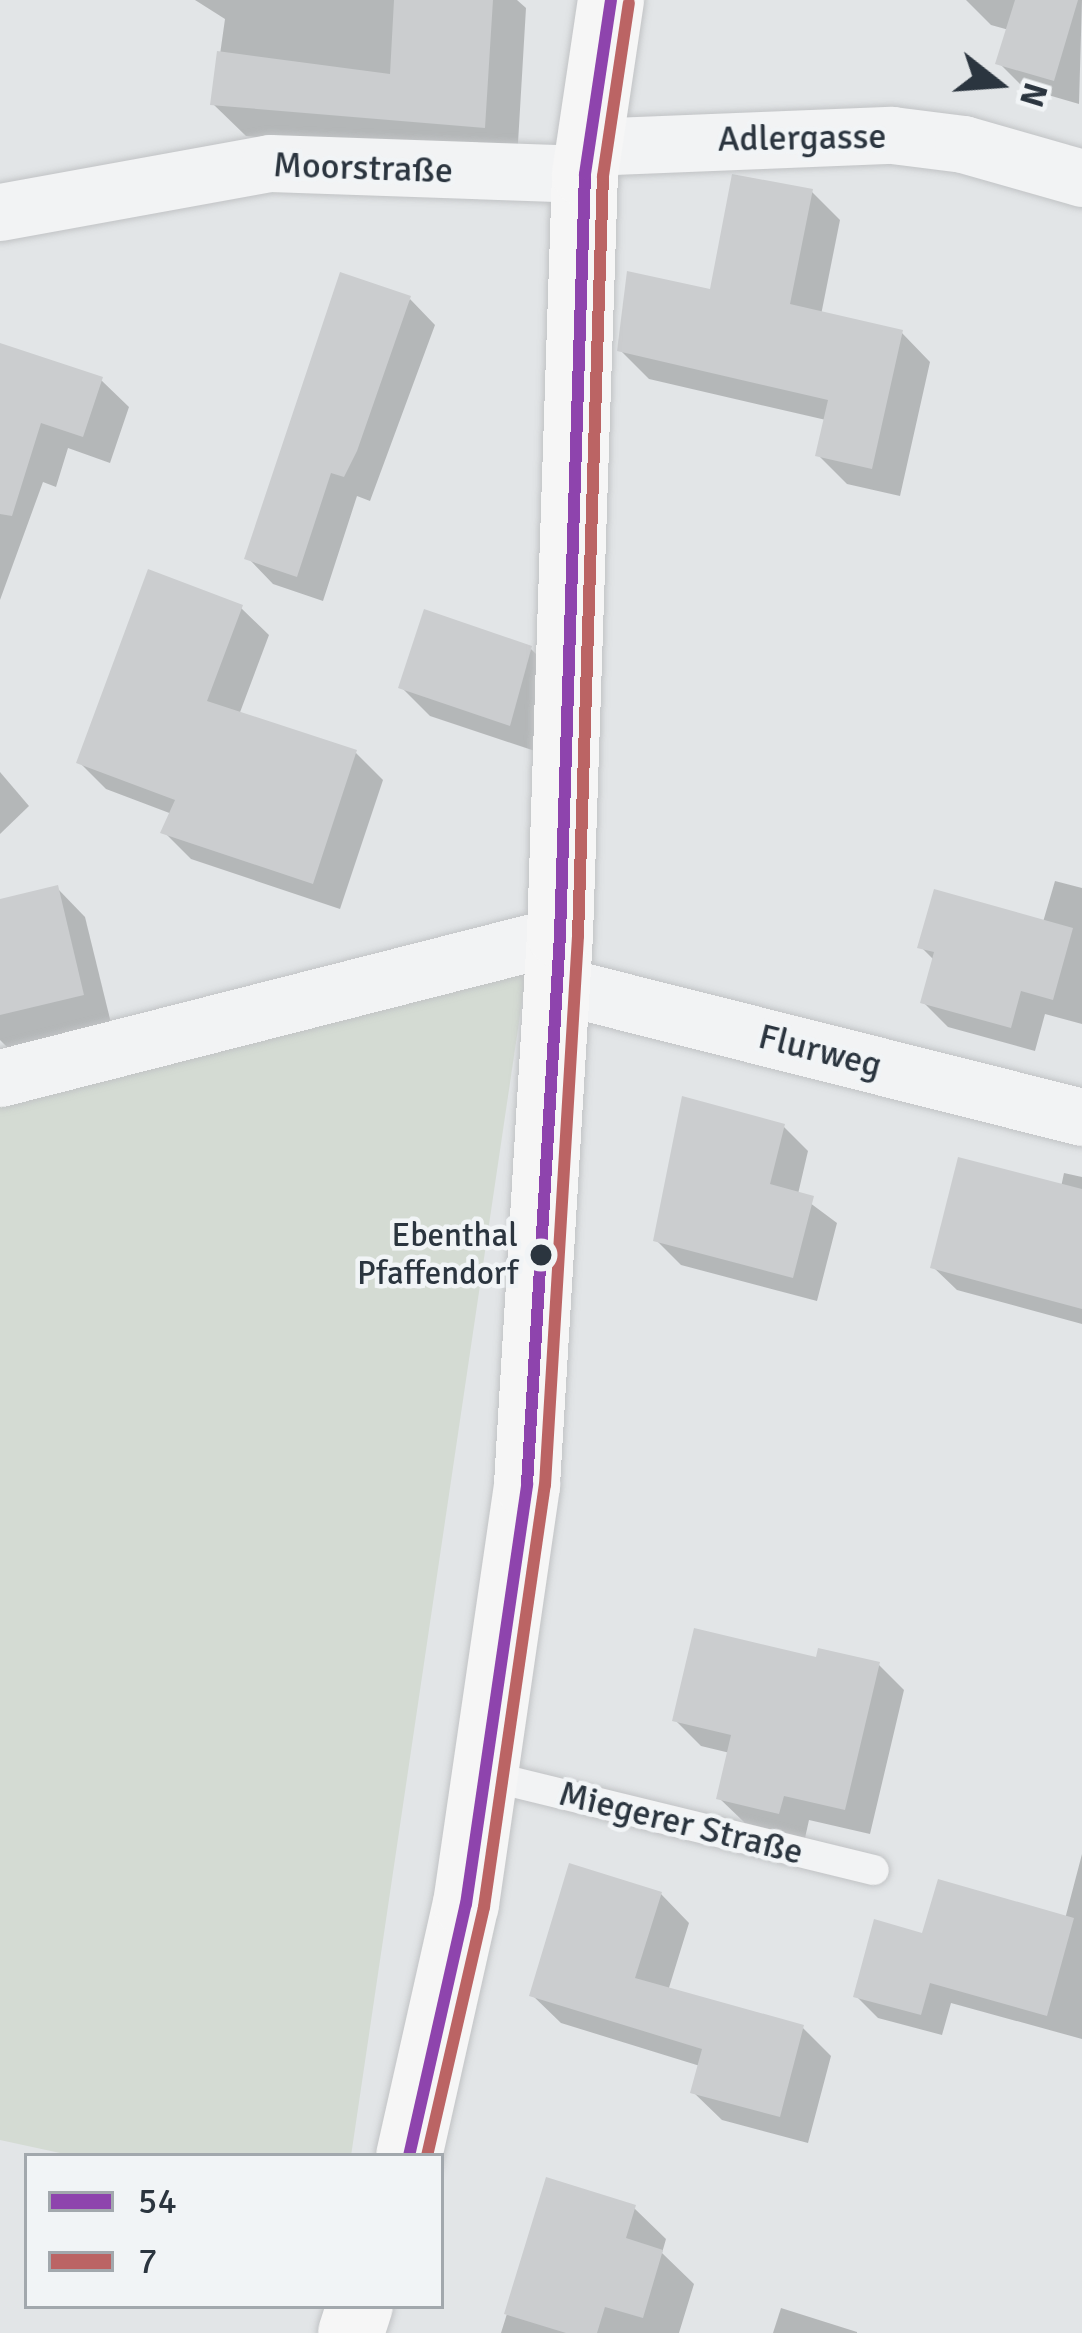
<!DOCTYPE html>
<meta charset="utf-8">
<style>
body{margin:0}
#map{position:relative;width:1082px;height:2333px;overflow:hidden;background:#e2e5e7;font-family:Signika,sans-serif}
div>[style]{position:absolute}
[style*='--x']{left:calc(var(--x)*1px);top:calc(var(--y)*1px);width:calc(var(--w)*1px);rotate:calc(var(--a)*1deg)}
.green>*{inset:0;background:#d4dbd3}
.shadow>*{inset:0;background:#0003}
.building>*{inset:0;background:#cbcdcf}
.roads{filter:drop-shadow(0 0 3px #c1c3c5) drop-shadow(0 0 3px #c1c3c5)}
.service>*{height:30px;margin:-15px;padding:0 15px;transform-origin:15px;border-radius:15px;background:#f2f3f4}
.minor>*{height:57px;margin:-28.5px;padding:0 28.5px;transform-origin:28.5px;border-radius:28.5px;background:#f2f3f4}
.secondary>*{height:66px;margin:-33px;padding:0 33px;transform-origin:33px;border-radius:33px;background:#f6f6f6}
.bus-1>*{height:12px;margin:-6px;padding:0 6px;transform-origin:6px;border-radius:6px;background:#8e44ad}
.bus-2>*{height:12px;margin:-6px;padding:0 6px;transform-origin:6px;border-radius:6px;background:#bb6464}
.dots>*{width:33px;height:33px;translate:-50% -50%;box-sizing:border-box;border:6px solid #f1f4f6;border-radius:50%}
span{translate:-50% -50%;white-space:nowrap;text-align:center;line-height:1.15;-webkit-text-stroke:9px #f1f4f6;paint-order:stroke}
.bus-label{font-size:33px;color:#2b353f}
.right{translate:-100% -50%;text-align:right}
.street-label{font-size:36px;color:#2b353f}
.legend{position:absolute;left:24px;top:2153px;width:420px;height:156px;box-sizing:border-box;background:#f1f4f6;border:3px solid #a2a8ad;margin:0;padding:15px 21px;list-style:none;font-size:36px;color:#2b353f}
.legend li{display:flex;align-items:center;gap:24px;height:60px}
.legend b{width:60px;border:3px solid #a2a8ad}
.north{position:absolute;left:938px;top:24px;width:120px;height:120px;-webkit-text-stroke:9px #f1f4f6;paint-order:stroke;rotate:107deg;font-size:33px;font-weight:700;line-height:48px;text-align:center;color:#2b353f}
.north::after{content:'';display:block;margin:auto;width:42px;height:54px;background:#2b353f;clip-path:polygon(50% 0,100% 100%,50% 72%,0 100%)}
</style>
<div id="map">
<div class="green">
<i style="clip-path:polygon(527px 968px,351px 2156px,74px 2156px,0 2140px,0 1099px)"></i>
</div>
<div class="shadow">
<i style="clip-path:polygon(195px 0,517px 0,526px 8px,517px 160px,246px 136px,213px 104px,225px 19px)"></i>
<i style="clip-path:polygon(966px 0,1082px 0,1079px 104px,1024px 88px,999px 63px,1009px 30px,991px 25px)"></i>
<i style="clip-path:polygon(812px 192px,840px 220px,821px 315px,902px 333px,930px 362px,900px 496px,847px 484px,818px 455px,826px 420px,649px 379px,620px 350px,713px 293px)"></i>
<i style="clip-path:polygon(410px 299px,435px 325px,370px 501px,357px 496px,323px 601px,273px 584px,248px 558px)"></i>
<i style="clip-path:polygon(0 346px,101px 380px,129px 407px,110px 463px,68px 448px,56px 487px,43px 482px,0 600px)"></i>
<i style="clip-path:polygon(241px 608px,269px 635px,239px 715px,356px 753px,383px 780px,340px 909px,191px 859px,164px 832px,172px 814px,106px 789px,79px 762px)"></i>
<i style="clip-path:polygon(530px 648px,559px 677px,538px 752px,430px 716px,401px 687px)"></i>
<i style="clip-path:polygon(0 772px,29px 806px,0 834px)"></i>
<i style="clip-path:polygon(1055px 881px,1082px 888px,1082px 1024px,1045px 1014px,1035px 1051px,948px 1027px,923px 1002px,935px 961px,921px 947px,1043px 922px)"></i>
<i style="clip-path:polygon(57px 888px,85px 917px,111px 1023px,8px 1048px,0 1040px,0 902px)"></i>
<i style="clip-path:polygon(784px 1127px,808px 1151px,798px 1194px,837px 1223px,817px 1301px,681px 1265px,656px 1240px)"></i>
<i style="clip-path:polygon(1064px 1173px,1082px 1177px,1082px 1324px,957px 1290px,933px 1267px,1061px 1187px)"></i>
<i style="clip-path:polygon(818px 1660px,879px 1665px,904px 1690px,870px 1834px,809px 1820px,805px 1838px,745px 1823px,719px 1798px,730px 1753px,701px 1746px,675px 1720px)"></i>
<i style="clip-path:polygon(1082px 1854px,1082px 2039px,951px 2003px,942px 2035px,878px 2018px,856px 1996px,924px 1936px,1065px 1919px)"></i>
<i style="clip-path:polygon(661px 1894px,689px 1923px,668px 1991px,802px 2027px,831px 2056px,808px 2143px,722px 2120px,693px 2092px,700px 2066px,561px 2023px,532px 1995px)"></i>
<i style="clip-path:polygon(548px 2181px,634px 2208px,666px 2239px,662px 2253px,694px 2284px,679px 2333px,501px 2333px)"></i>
<i style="clip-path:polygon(781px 2308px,857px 2332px,857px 2333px,773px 2333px)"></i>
</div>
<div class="building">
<i style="clip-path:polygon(394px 0,493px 0,485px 128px,210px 105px,217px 51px,390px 74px)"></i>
<i style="clip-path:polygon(1015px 0,1078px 0,1054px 81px,995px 64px)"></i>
<i style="clip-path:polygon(732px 174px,813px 189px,790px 304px,903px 330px,872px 469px,815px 456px,828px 400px,617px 351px,627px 271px,710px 289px)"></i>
<i style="clip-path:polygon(340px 272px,411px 296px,357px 451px,344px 477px,331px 473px,297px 577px,244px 559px)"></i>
<i style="clip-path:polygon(0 343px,103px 377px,83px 437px,41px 423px,12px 516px,0 514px)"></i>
<i style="clip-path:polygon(148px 569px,243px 605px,207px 701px,357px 750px,313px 884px,160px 833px,175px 800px,76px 763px)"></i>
<i style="clip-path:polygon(424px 609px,532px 646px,510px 726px,398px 688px)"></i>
<i style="clip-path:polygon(58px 885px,84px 995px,0 1015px,0 899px)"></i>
<i style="clip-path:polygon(934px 889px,1073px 928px,1053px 1000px,1021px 991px,1011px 1028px,920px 1003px,934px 952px,917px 948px)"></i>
<i style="clip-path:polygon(682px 1096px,785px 1124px,770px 1184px,814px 1196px,793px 1278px,653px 1241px)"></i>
<i style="clip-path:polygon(958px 1157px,1082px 1189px,1082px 1309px,930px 1268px)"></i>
<i style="clip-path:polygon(694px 1628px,816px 1657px,818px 1648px,880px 1662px,845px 1810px,784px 1796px,779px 1814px,716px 1799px,731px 1735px,672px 1721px)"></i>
<i style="clip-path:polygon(569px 1863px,662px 1892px,635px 1978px,804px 2025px,780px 2117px,690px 2093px,702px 2049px,529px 1996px)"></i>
<i style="clip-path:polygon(938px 1879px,1074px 1918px,1047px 2016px,930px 1983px,921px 2015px,853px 1997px,874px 1919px,922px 1933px)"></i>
<i style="clip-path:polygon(546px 2177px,636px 2205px,626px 2238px,663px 2250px,643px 2318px,605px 2307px,597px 2333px,566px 2333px,504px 2314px)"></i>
</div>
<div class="roads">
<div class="service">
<i style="--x:488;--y:1776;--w:397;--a:13.7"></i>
</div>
<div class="minor">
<i style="--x:588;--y:147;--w:304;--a:-2.3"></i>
<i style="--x:892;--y:135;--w:72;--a:7.2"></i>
<i style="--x:963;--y:144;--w:124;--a:15.9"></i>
<i style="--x:0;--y:212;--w:274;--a:-10.3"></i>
<i style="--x:270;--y:163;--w:315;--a:2"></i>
<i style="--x:558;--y:985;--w:540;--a:14.14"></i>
<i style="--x:0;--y:1078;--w:578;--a:-14.32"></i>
</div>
<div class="secondary">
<i style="--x:409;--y:2156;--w:258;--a:-77.3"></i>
<i style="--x:466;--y:1904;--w:424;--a:-81.7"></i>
<i style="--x:527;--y:1484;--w:550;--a:-86.56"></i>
<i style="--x:560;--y:935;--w:761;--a:-88.12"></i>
<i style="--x:585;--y:174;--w:176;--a:-81.5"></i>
<i style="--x:351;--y:2333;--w:28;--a:-72"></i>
</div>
</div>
<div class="bus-1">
<i style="--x:409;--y:2156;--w:258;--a:-77.3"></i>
<i style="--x:466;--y:1904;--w:424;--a:-81.7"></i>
<i style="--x:527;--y:1484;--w:550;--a:-86.56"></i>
<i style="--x:560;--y:935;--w:761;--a:-88.12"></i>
<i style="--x:585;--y:174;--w:176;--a:-81.5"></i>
</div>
<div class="bus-2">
<i style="--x:427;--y:2156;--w:255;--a:-77.1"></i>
<i style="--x:484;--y:1907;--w:426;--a:-81.8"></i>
<i style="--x:545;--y:1485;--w:550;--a:-86.56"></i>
<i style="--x:578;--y:936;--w:760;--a:-88.12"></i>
<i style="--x:603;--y:176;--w:175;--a:-81.5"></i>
</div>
<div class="dots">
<i style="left:541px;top:1255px;background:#2b353f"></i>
</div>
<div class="bus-label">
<span class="right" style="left:518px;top:1255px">Ebenthal<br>Pfaffendorf</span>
</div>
<div class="street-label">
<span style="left:802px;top:138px;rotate:-1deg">Adlergasse</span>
<span style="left:363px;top:168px;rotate:2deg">Moorstraße</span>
<span style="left:820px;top:1051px;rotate:14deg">Flurweg</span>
<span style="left:681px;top:1823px;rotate:14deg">Miegerer Straße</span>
</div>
<ul class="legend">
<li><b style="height:15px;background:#8e44ad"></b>54</li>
<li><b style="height:15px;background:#bb6464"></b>7</li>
</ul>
<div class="north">N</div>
</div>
